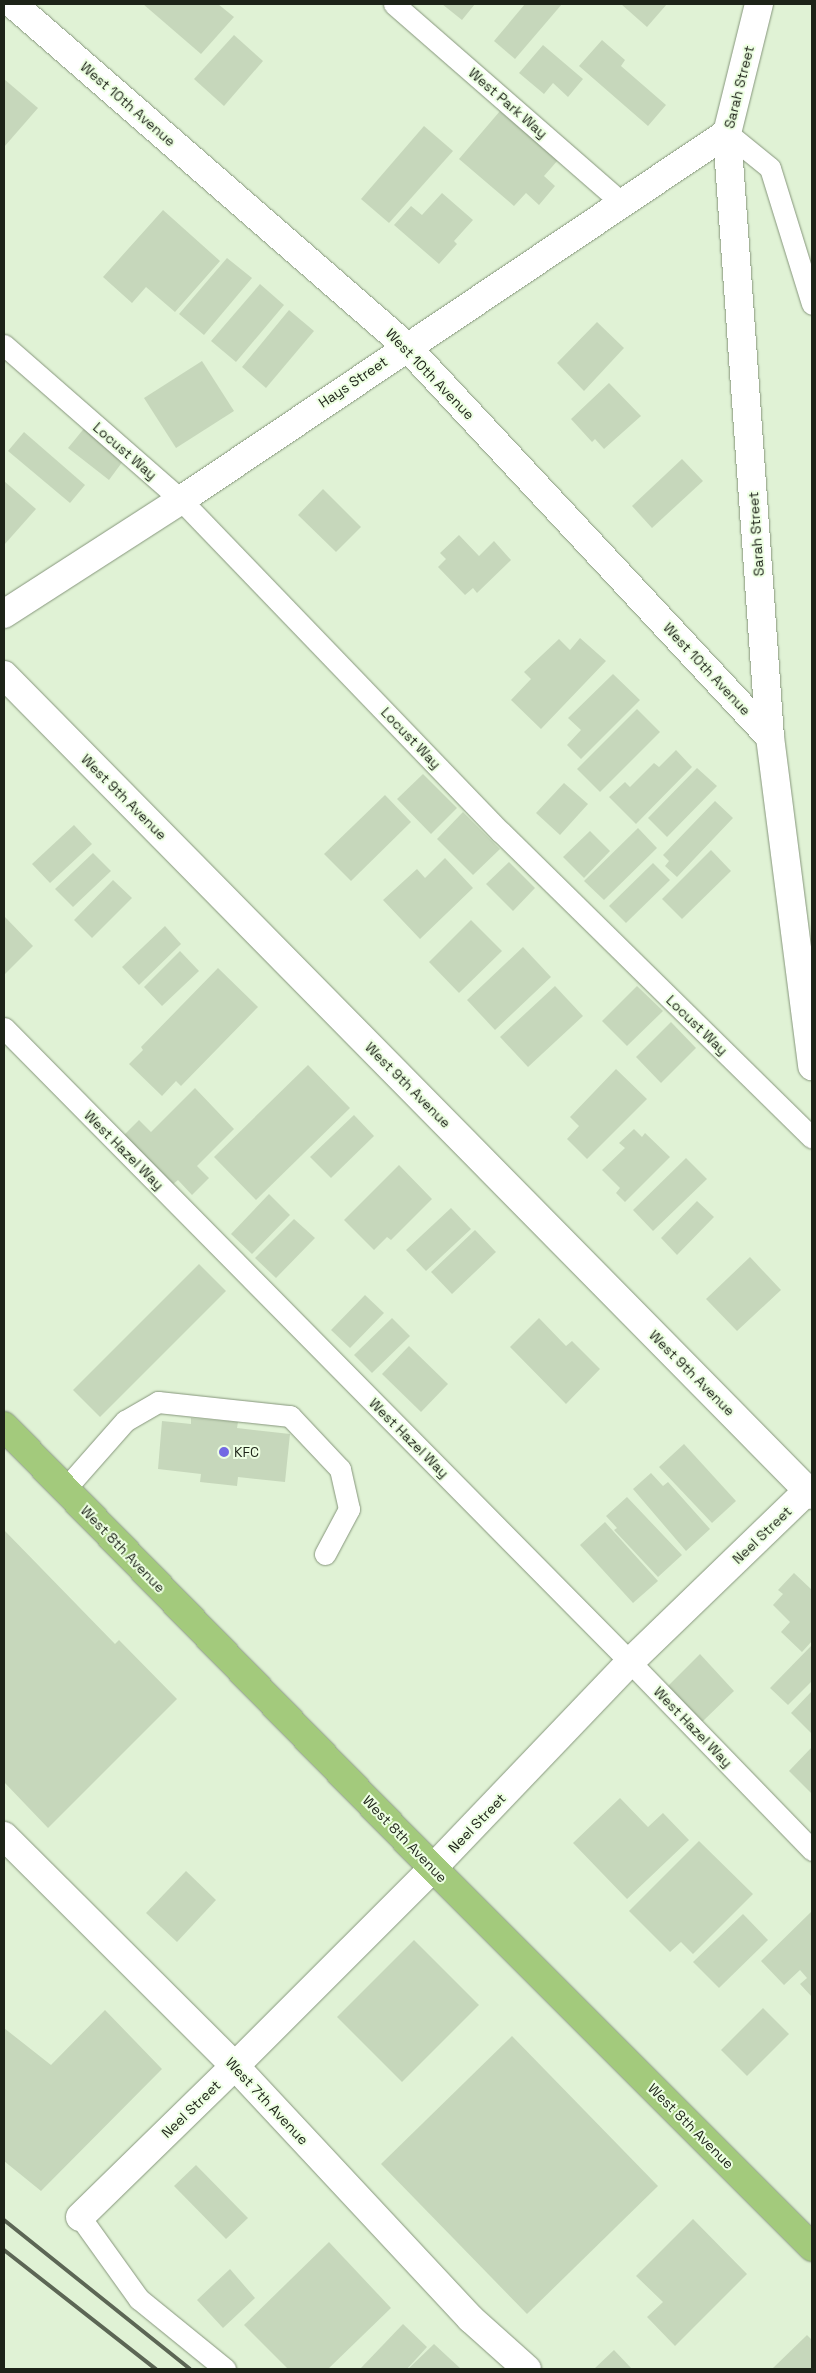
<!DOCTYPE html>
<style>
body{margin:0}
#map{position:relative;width:816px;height:2373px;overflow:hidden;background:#e0f2d5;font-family:"Space Grotesk",sans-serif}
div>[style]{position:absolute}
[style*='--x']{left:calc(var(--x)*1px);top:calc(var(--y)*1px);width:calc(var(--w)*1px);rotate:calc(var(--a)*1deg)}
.building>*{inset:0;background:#c6d7bb}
.roads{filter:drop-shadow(0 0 1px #86967c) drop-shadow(0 0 1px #86967c)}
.lane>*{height:21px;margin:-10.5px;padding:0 10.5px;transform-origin:10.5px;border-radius:10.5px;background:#fff}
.street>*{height:28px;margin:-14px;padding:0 14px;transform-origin:14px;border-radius:14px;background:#fff}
.primary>*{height:28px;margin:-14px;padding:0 14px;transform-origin:14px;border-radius:14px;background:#a3ca7c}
.rail>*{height:4px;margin:-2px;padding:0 2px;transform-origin:2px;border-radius:2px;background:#5c6655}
.dots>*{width:14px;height:14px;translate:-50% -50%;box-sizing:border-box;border:2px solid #edffe2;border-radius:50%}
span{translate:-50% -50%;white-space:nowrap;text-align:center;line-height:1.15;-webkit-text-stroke:4px #edffe2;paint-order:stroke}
.street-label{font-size:14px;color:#1d2318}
.poi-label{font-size:14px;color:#1d2318}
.left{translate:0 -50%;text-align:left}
.frame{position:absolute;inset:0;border:5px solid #1d2318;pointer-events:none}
</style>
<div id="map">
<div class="building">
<i style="clip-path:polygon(143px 4px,218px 4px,234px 17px,201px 54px)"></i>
<i style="clip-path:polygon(442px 4px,475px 4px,462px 20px)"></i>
<i style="clip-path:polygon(525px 4px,562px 4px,515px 59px,494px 41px)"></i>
<i style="clip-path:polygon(621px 4px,667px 4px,647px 27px)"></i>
<i style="clip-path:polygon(234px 35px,263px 61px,224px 106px,194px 79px)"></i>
<i style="clip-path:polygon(602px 40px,625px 60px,621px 66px,666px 105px,648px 126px,579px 66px)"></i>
<i style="clip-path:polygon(543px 45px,583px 79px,568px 97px,553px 83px,544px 94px,519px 73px)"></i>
<i style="clip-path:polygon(4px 79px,38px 108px,4px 147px)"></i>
<i style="clip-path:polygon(500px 111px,558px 160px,544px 176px,555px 186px,539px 205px,526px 193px,514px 206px,459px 159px)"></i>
<i style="clip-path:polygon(424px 126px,453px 151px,389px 223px,361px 199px)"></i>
<i style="clip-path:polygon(442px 193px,473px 220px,454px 241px,457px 244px,439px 264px,394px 225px,411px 206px,422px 215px)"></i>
<i style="clip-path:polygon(163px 210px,220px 261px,175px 312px,146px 287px,132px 303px,103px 277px)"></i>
<i style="clip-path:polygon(227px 258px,252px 278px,204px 335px,179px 314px)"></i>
<i style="clip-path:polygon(260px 284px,284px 305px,236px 362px,211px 341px)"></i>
<i style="clip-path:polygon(289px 310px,314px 331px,266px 388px,242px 367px)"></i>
<i style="clip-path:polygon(597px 322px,624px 348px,584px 391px,557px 363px)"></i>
<i style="clip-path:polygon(202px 361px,234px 411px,176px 448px,144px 398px)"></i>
<i style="clip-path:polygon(609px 383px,641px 416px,604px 449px,595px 439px,592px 442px,571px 419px)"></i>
<i style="clip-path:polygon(86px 426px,126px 457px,109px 480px,68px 448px)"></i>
<i style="clip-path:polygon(24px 432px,85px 485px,70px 503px,8px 451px)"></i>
<i style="clip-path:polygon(682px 459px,703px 481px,652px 528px,632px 506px)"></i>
<i style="clip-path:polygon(4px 481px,36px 509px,4px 545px)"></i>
<i style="clip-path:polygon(323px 489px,361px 527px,336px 552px,298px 515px)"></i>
<i style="clip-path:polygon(459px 535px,479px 556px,494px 541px,511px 560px,477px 593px,473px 588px,465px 595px,438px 567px,446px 559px,440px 553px)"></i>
<i style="clip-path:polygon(580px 638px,606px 661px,541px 729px,511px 700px,531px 679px,524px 672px,559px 639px,570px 650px)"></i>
<i style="clip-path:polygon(613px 674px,640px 700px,581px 759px,567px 745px,581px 730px,568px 718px)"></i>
<i style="clip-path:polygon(637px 709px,660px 732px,600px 792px,577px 769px)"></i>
<i style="clip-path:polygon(676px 750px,692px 767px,636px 824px,609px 797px,625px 782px,630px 787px,654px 763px,659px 767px)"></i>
<i style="clip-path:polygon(697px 768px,717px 786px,667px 837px,648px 818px)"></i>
<i style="clip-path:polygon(423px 774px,457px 808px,431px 834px,397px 799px)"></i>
<i style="clip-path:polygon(564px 783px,588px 804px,560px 835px,536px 813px)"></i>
<i style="clip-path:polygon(385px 795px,411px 822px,351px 881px,324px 854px)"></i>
<i style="clip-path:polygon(715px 801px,733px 818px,677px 877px,665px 866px,669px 861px,663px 855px)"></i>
<i style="clip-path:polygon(463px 812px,500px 849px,473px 875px,437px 839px)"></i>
<i style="clip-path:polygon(74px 825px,92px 844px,50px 883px,32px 864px)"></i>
<i style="clip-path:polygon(638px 828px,657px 848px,604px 900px,584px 881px)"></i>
<i style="clip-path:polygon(590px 831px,610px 851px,584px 878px,563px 857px)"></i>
<i style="clip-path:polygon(711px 850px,731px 871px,682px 919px,662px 899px)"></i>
<i style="clip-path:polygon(93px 853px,111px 871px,73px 907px,55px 889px)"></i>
<i style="clip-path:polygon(445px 858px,473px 888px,420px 939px,383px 900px,417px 869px,425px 878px)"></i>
<i style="clip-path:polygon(509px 862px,535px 888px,513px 911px,486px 884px)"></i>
<i style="clip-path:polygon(653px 863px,670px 880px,626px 923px,609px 906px)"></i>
<i style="clip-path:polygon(113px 880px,132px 898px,92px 938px,74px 920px)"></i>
<i style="clip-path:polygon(4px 916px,33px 946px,4px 975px)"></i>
<i style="clip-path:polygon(471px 920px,502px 951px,459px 993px,429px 962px)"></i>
<i style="clip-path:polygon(165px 926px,181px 944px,139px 985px,122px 967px)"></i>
<i style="clip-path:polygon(523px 947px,551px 977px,495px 1030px,467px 1000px)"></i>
<i style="clip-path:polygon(180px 951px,199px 971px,162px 1006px,144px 987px)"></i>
<i style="clip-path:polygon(218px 968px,258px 1007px,181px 1086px,176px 1081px,162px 1096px,129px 1064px,143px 1050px,141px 1047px)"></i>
<i style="clip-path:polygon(555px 986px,583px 1016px,528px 1067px,500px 1037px)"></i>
<i style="clip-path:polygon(637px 986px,663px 1011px,627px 1046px,602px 1021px)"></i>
<i style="clip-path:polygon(671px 1022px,696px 1048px,661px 1083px,636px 1057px)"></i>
<i style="clip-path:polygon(308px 1065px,350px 1108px,256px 1200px,214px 1157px)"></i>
<i style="clip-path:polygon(616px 1069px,647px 1099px,587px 1159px,567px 1139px,579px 1126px,570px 1117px)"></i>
<i style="clip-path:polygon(195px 1088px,234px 1129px,197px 1166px,209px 1178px,192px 1195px,178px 1180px,172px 1185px,124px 1135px,139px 1120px,151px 1132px)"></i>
<i style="clip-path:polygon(354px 1115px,374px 1136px,331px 1178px,310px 1157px)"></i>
<i style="clip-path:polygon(634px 1129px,642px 1137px,645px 1133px,670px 1157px,625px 1202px,616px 1193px,620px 1188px,602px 1170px,625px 1148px,619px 1143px)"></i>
<i style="clip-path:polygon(686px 1158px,707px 1179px,653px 1231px,633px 1210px)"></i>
<i style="clip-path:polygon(399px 1165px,432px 1199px,391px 1240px,387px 1237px,374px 1250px,344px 1220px)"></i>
<i style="clip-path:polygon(269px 1194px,290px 1215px,252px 1254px,231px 1234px)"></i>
<i style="clip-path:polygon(697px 1201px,714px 1217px,677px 1255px,661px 1238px)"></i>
<i style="clip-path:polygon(451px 1208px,471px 1229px,426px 1271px,406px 1250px)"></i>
<i style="clip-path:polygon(294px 1219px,315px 1238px,276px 1278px,255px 1258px)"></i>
<i style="clip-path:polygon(475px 1230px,496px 1252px,452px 1294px,431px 1272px)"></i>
<i style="clip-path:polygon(750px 1257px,781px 1290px,737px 1331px,706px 1299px)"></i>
<i style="clip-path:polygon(199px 1264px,226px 1291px,100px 1417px,73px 1390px)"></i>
<i style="clip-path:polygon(365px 1295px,384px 1313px,350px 1348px,331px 1330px)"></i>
<i style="clip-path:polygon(392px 1318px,410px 1336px,372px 1373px,354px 1355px)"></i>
<i style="clip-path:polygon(539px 1318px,566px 1346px,572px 1341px,600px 1369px,566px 1404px,510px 1347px)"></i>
<i style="clip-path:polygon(409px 1346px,448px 1384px,421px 1412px,382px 1374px)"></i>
<i style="clip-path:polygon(191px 1418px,238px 1422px,237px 1428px,290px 1434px,285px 1482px,238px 1477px,237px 1486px,200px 1482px,201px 1474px,158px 1469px,162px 1421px,191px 1424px)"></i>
<i style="clip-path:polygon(684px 1444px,736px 1501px,712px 1523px,659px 1467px)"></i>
<i style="clip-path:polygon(651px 1473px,663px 1486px,668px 1482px,710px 1529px,686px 1551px,633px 1489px)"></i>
<i style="clip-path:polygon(627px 1497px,682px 1555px,658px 1577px,614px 1530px,617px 1528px,606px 1516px)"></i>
<i style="clip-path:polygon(605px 1522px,658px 1581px,633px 1603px,580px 1545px)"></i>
<i style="clip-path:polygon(4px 1530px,115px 1644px,119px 1640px,177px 1699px,48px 1828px,4px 1782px)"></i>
<i style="clip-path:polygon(794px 1573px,812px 1590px,812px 1641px,802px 1652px,781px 1632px,790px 1622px,773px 1605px,783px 1594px,778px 1590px)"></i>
<i style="clip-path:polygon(812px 1645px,812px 1681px,788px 1705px,770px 1688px)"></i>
<i style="clip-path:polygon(700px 1654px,734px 1691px,702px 1722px,668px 1686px)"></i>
<i style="clip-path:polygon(812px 1691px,812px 1732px,811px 1733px,791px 1713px)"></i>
<i style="clip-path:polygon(812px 1747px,812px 1794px,789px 1771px)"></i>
<i style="clip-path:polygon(620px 1798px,648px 1827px,663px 1813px,689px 1840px,627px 1899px,573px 1843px)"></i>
<i style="clip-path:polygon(699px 1841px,753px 1894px,693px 1954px,681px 1942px,670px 1952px,629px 1911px)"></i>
<i style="clip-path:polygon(186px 1871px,216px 1900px,177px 1942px,146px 1913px)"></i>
<i style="clip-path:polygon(812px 1911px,812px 1997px,800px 1984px,807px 1978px,800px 1970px,784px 1985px,761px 1961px)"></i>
<i style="clip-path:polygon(743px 1914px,768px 1940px,719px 1988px,693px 1962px)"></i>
<i style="clip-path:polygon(414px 1940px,479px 2005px,402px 2082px,337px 2017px)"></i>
<i style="clip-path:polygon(763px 2008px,789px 2034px,747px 2076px,721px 2050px)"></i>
<i style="clip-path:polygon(105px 2010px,162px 2069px,41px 2191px,4px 2161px,4px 2028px,51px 2065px)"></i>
<i style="clip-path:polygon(512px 2036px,658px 2186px,527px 2314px,381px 2164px)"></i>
<i style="clip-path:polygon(196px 2165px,248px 2218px,226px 2239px,174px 2186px)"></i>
<i style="clip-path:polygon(693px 2219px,747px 2274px,675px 2346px,647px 2317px,663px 2302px,636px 2276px)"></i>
<i style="clip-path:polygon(329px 2242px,391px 2308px,328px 2369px,288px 2369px,244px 2325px)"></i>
<i style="clip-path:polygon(230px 2269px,255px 2298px,223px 2328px,197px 2300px)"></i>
<i style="clip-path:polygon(403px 2324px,427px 2347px,407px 2369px,360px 2369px)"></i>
<i style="clip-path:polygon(807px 2335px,812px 2340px,812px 2369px,772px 2369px)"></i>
<i style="clip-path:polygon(434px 2344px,461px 2369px,408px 2369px)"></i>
<i style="clip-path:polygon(614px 2350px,632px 2369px,594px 2369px)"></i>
</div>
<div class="roads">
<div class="lane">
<i style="--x:394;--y:4;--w:303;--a:41.1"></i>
<i style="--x:727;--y:133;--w:55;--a:39.1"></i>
<i style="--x:770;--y:168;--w:142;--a:72.8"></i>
<i style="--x:4;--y:345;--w:235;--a:41.2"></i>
<i style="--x:181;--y:500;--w:461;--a:46.1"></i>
<i style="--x:501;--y:832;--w:436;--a:44.5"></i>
<i style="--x:4;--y:1028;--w:891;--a:45.36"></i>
<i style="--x:630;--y:1662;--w:262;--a:45.9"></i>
<i style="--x:65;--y:1489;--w:91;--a:-48.6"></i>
<i style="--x:125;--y:1421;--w:38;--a:-30"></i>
<i style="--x:158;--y:1402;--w:133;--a:6.1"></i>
<i style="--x:290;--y:1416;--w:73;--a:46.7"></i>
<i style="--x:340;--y:1469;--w:41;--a:77.3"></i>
<i style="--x:349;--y:1509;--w:51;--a:118.1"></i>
<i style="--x:80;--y:2217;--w:101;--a:54.3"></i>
<i style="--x:139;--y:2299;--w:111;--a:39.1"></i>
</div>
<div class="street">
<i style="--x:13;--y:4;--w:521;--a:41.03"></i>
<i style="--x:406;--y:346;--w:534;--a:47.05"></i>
<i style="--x:759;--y:4;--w:133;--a:103.9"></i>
<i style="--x:727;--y:133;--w:606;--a:85.93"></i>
<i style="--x:770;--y:737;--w:332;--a:82.7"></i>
<i style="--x:4;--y:614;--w:211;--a:-32.8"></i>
<i style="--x:181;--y:500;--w:658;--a:-33.91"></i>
<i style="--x:4;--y:675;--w:1151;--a:45.42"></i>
<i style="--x:4;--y:1836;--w:326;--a:44.9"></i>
<i style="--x:235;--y:2066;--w:346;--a:47"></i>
<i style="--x:471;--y:2319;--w:75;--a:41.8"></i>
<i style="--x:80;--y:2217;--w:216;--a:-44.3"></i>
<i style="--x:235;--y:2066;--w:280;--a:-45"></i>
<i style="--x:433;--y:1868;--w:285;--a:-46.3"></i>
<i style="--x:630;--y:1662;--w:248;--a:-44"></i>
</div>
<div class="primary">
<i style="--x:4;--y:1426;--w:616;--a:45.86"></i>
<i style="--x:433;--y:1868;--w:536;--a:45"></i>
</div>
</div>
<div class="rail">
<i style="--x:4;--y:2220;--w:238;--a:38.7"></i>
<i style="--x:4;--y:2250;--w:193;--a:38.1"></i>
</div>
<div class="dots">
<i style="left:224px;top:1452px;background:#7369e3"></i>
</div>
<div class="street-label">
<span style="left:739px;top:87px;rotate:-76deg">Sarah Street</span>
<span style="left:508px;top:103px;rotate:41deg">West Park Way</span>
<span style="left:128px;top:104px;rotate:41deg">West 10th Avenue</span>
<span style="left:430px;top:374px;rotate:46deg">West 10th Avenue</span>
<span style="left:353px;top:382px;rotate:-34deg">Hays Street</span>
<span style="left:125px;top:451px;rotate:41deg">Locust Way</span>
<span style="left:756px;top:534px;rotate:-94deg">Sarah Street</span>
<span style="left:707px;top:669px;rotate:47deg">West 10th Avenue</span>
<span style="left:411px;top:738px;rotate:46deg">Locust Way</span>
<span style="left:124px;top:797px;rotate:45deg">West 9th Avenue</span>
<span style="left:697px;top:1025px;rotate:44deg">Locust Way</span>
<span style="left:408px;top:1085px;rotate:45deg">West 9th Avenue</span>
<span style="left:124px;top:1150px;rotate:45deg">West Hazel Way</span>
<span style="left:692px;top:1373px;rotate:45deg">West 9th Avenue</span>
<span style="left:409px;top:1438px;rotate:45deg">West Hazel Way</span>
<span style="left:762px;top:1535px;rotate:-44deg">Neel Street</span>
<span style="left:123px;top:1549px;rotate:46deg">West 8th Avenue</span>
<span style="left:693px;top:1727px;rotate:46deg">West Hazel Way</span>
<span style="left:477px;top:1823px;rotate:-46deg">Neel Street</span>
<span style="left:405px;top:1839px;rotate:46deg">West 8th Avenue</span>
<span style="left:267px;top:2101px;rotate:47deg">West 7th Avenue</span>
<span style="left:191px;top:2109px;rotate:-44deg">Neel Street</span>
<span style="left:691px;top:2126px;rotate:45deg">West 8th Avenue</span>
</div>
<div class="poi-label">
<span class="left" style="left:234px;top:1452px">KFC</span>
</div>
<div class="frame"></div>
</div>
